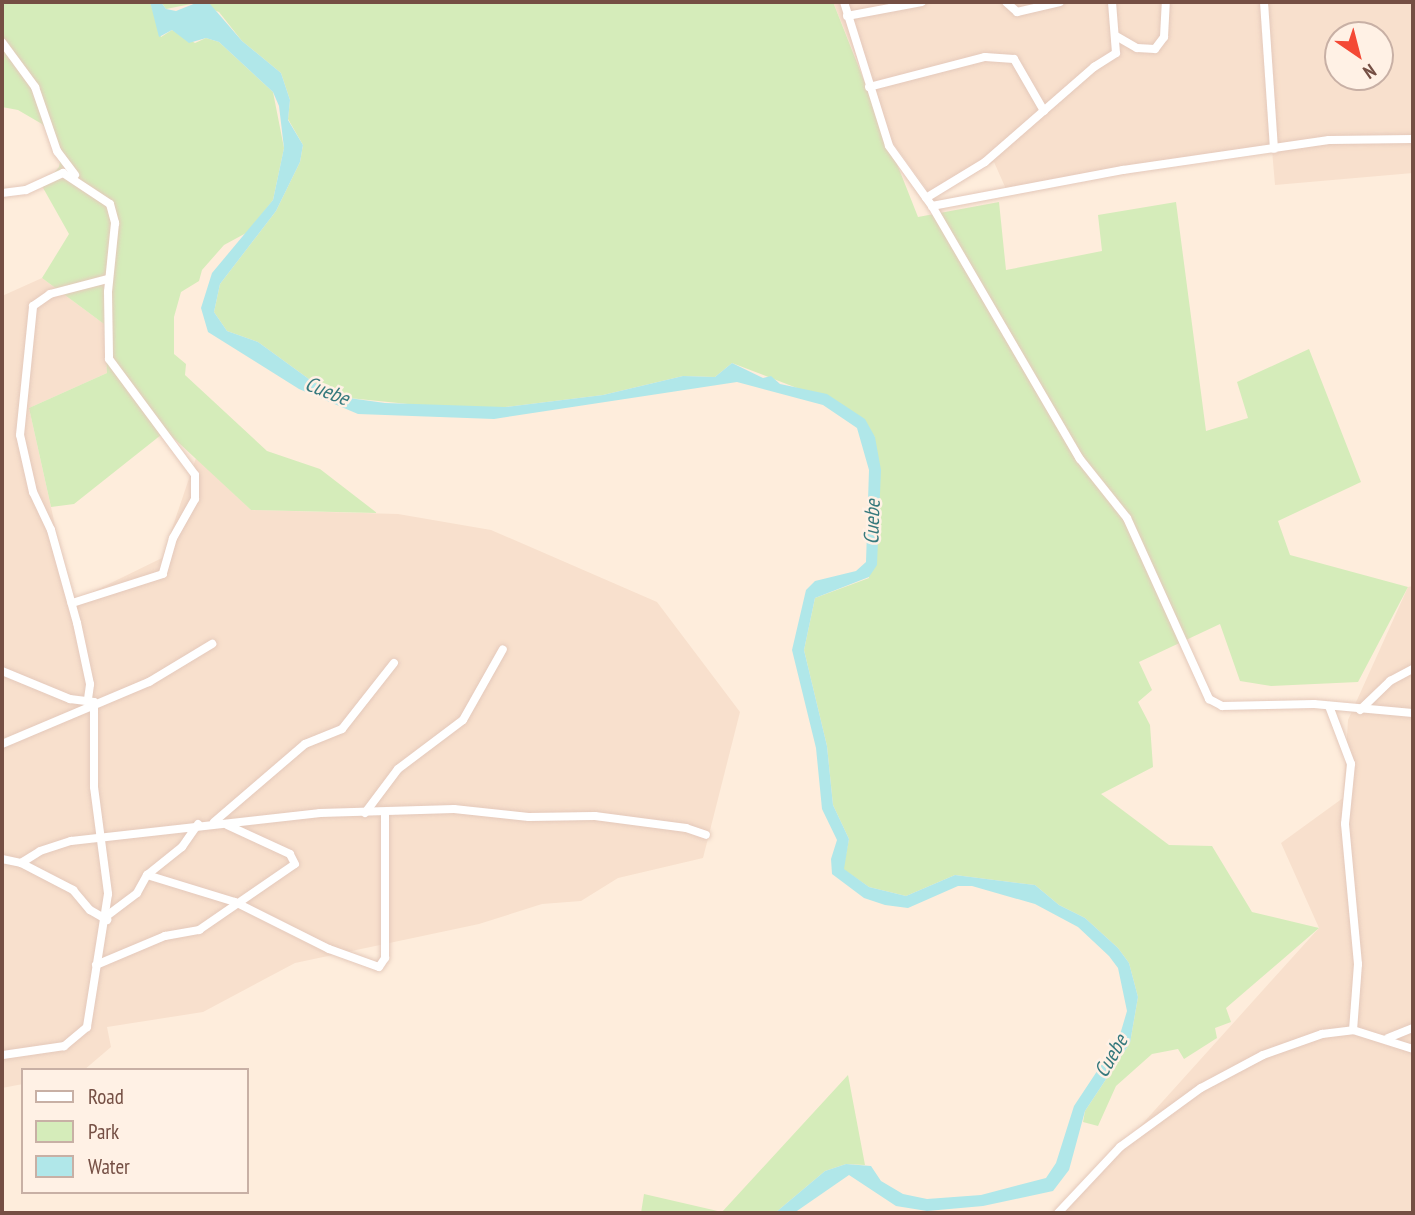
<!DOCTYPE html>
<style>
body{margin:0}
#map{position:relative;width:1415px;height:1215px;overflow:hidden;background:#feeddc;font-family:"PT Sans Narrow",sans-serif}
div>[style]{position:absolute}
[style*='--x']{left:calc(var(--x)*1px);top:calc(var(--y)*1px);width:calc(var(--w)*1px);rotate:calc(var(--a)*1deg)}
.residential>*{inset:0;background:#f8e0cd}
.green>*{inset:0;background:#d5ecba}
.water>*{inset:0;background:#b0e7e9}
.roads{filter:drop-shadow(0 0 2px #e4c9bb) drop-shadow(0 0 2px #e4c9bb)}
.minor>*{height:8px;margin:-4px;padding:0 4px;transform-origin:4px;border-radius:4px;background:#fff}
span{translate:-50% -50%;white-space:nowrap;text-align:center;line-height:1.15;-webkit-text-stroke:5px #fff1e5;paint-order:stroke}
.water-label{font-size:21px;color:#36797d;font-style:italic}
.frame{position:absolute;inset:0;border:4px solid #754f44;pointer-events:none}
.legend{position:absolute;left:21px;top:1068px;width:228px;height:126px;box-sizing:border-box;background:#fff1e5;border:2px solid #c8b0a5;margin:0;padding:9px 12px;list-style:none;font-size:21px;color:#754f44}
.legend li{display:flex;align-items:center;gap:14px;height:35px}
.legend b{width:35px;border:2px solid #c8b0a5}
.north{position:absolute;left:1324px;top:21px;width:70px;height:70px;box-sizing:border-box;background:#fff1e5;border:2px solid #c8b0a5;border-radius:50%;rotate:145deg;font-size:19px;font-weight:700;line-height:28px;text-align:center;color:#754f44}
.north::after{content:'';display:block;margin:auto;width:24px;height:32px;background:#f44935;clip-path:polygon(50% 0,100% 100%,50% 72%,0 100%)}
</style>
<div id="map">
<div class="residential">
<i style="clip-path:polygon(evenodd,833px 2px,1413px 2px,1413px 173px,1275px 185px,1272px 150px,1006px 189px,994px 162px,933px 198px,888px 136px,833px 2px,1338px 35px,1380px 35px,1380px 77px,1338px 77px,1338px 35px)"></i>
<i style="clip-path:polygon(42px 278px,104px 324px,107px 373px,29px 408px,72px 602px,162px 558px,196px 458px,251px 510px,398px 514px,491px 530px,657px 602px,740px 712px,703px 858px,618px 878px,581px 901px,542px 904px,479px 924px,295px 963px,203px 1012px,107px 1027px,111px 1047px,84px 1070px,23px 1070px,23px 1084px,2px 1088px,2px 296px)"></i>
<i style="clip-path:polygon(1413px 586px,1413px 1213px,1062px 1213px,1319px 928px,1281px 843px,1343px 798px,1348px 720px,1408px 587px)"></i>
</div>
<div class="green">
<i style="clip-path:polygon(2px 2px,150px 2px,161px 37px,172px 30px,195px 43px,206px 38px,219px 42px,273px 92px,284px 148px,273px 200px,248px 232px,224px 245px,202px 270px,199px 281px,181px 292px,174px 317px,174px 354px,186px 364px,185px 375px,267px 451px,320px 469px,377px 513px,251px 510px,166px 431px,74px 504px,51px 507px,29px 408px,107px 373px,104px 324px,42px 278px,69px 234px,42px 186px,59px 167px,62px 151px,42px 124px,18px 110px,2px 107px)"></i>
<i style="clip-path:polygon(161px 2px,833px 2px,918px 217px,999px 202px,1006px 270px,1102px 251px,1098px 215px,1176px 202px,1206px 431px,1248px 418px,1237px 382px,1309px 349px,1361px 482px,1278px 521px,1290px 555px,1408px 587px,1358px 682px,1271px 686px,1240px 681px,1220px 624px,1139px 662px,1152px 690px,1138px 702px,1150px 725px,1153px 767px,1101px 794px,1169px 845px,1212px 846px,1252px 912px,1319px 928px,1226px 1008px,1231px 1022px,1215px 1028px,1217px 1038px,1184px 1059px,1178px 1049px,1152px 1054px,1116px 1086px,1098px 1126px,1083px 1122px,1085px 1111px,1130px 1043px,1138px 997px,1129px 963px,1118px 948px,1085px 918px,1059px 905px,1035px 885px,955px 875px,906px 896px,869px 887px,843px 869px,849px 839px,833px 805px,827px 746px,804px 650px,815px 598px,869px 578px,875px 437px,797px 388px,732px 363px,715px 377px,683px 376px,603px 395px,505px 407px,447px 408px,349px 398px,313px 382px,258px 342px,227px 331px,214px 312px,220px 284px,276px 211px,300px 162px,303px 145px,288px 119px,290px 100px,281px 73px,242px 41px,219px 12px,196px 3px,166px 9px)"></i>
<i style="clip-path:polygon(848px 1075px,865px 1165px,846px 1164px,825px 1171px,775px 1213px,641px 1213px,644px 1194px,722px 1212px)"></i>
</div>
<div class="water">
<i style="clip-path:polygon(150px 2px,161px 2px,166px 9px,176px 11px,196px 3px,210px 4px,242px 41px,281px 73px,290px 100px,288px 120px,303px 145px,300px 162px,276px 211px,220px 284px,214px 312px,227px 331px,258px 342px,313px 382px,349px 398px,385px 403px,505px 407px,603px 395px,683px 376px,715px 377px,732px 363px,763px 378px,771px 376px,780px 384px,827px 394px,865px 419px,875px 437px,881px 470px,877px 565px,869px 577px,815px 598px,804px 650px,827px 746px,833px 805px,849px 839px,844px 869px,869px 887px,906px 896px,955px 875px,1035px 885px,1059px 905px,1085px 918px,1118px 948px,1129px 963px,1138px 997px,1130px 1043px,1085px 1111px,1069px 1170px,1053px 1191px,983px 1206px,927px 1211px,896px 1206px,849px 1175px,794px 1213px,775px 1213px,825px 1171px,846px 1164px,871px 1166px,881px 1181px,903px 1194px,927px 1199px,981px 1195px,1046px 1178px,1056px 1163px,1074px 1106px,1119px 1038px,1127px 1011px,1118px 968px,1109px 956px,1078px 927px,1035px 904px,972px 886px,958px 886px,908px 908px,885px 905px,864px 898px,832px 874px,831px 859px,837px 840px,822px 809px,816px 748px,792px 650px,806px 590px,815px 581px,856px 571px,866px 562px,869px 470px,857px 428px,823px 405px,737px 382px,494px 419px,358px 414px,299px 389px,208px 332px,201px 308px,212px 273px,273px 200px,284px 148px,279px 106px,273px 92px,219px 42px,206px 38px,189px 43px,172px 30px,159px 37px)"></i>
</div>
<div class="roads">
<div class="minor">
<i style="--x:844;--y:2;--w:151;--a:72.6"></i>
<i style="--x:889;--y:146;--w:74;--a:54.4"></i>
<i style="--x:932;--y:206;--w:293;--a:59.7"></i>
<i style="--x:1080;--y:459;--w:75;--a:51.5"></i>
<i style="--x:1127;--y:518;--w:199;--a:65.6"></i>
<i style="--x:1209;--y:699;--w:15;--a:28"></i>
<i style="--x:1222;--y:706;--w:92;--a:-1.2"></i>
<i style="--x:1314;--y:704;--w:99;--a:5.2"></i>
<i style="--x:1006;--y:2;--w:15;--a:42"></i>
<i style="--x:1017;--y:12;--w:44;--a:-13.1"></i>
<i style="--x:1264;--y:2;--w:147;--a:86.1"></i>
<i style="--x:847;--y:16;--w:76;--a:-10.6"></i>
<i style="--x:1116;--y:36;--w:24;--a:30"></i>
<i style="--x:1137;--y:48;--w:18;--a:3"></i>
<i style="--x:1155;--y:49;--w:15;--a:-53"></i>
<i style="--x:1164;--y:37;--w:35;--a:-87"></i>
<i style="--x:2;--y:42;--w:56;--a:53.7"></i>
<i style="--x:35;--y:87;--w:68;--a:71"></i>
<i style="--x:57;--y:151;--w:30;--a:53"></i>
<i style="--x:869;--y:87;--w:120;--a:-14.5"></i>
<i style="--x:985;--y:57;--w:29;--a:4"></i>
<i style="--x:1014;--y:59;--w:60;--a:60"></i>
<i style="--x:2;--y:193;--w:24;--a:-7"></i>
<i style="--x:26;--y:190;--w:41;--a:-24.7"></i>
<i style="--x:63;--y:173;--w:56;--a:33.4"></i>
<i style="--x:110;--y:204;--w:20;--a:75"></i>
<i style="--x:115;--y:223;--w:69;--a:95.8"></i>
<i style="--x:108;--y:292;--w:67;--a:89.1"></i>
<i style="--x:109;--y:359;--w:144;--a:53.4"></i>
<i style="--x:195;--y:475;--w:24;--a:90"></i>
<i style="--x:195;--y:499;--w:45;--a:119.4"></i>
<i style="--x:173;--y:538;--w:37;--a:106"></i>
<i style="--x:163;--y:574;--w:96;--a:162.3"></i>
<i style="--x:926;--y:198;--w:69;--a:-31.4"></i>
<i style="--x:985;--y:162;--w:145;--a:-41.1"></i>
<i style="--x:1094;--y:67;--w:26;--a:-32"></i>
<i style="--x:1116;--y:53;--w:51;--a:-94.5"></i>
<i style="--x:932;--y:206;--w:194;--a:-10.7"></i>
<i style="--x:1123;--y:170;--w:208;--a:-8.3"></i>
<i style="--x:1329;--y:140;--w:84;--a:-0.7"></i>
<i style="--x:2;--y:671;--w:74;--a:22.4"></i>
<i style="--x:70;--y:699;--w:24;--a:7"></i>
<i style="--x:94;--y:702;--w:85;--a:90"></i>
<i style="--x:94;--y:787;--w:108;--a:82.5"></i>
<i style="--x:108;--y:894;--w:135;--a:99"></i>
<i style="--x:87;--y:1027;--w:30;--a:140"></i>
<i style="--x:64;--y:1046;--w:63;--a:171.7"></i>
<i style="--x:88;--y:699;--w:15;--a:-82"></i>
<i style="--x:90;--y:684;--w:62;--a:-102"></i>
<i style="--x:77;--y:623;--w:97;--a:-105.6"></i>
<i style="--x:51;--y:530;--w:42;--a:-115.3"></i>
<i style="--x:33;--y:492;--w:58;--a:-102.8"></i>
<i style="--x:20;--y:435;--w:130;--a:-84.2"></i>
<i style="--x:33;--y:306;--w:21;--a:-35"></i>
<i style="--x:50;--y:294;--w:60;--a:-14.5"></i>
<i style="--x:1329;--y:706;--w:62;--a:69.2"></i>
<i style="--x:1351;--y:764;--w:60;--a:95.7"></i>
<i style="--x:1345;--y:824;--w:141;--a:84.7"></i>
<i style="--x:1358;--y:964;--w:66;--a:94.3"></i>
<i style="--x:1360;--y:710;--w:42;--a:-44"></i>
<i style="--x:1390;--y:681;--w:26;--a:-28"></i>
<i style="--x:2;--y:744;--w:160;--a:-22.9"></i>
<i style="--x:149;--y:682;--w:74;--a:-31.1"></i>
<i style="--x:365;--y:813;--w:55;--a:-53.1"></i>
<i style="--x:398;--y:769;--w:81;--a:-37"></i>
<i style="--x:463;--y:720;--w:81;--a:-60.6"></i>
<i style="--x:214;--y:822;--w:120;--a:-40.6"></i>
<i style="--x:305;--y:744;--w:40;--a:-22"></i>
<i style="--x:342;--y:729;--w:84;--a:-51.8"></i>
<i style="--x:2;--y:859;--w:19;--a:12"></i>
<i style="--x:21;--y:863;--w:59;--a:27.4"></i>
<i style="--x:73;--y:890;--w:26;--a:50"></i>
<i style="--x:90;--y:910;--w:20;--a:30"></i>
<i style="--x:21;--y:863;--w:22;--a:-32"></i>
<i style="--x:40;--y:851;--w:33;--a:-18"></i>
<i style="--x:71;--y:841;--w:251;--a:-6.4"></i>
<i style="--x:320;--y:813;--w:134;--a:-1.7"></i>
<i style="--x:454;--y:809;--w:75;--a:6.1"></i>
<i style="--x:529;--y:817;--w:66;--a:-0.9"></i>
<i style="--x:595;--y:816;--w:92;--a:7.5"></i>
<i style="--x:686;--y:828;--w:21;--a:19"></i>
<i style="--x:147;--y:875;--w:92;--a:17.1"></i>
<i style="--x:235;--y:902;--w:105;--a:26.6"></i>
<i style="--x:329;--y:949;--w:53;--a:19.8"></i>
<i style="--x:379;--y:967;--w:11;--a:-56"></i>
<i style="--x:385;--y:958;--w:145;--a:-90"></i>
<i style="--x:108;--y:915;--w:36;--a:-37"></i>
<i style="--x:137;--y:893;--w:21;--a:-61"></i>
<i style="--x:147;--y:875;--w:45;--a:-38.7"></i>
<i style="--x:182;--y:847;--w:28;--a:-55"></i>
<i style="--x:96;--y:965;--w:75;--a:-22.8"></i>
<i style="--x:165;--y:936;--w:35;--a:-10"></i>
<i style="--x:199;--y:930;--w:116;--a:-34.5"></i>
<i style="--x:295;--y:864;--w:11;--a:-117"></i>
<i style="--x:290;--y:854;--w:69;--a:-155.3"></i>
<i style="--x:1388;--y:1038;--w:27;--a:-22"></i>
<i style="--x:1058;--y:1213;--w:91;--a:-46.8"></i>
<i style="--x:1120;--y:1147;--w:100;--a:-36.1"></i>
<i style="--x:1201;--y:1088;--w:70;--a:-28"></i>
<i style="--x:1263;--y:1055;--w:63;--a:-19.6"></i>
<i style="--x:1322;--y:1034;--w:31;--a:-7"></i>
<i style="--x:1353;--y:1030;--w:63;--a:17.6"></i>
</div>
</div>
<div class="water-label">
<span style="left:327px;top:391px;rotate:22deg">Cuebe</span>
<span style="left:872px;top:522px;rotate:-88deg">Cuebe</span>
<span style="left:1111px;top:1056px;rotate:-60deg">Cuebe</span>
</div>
<div class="frame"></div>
<ul class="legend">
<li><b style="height:9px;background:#fff"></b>Road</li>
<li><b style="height:19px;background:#d5ecba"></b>Park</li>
<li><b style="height:19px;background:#b0e7e9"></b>Water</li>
</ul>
<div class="north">N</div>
</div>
